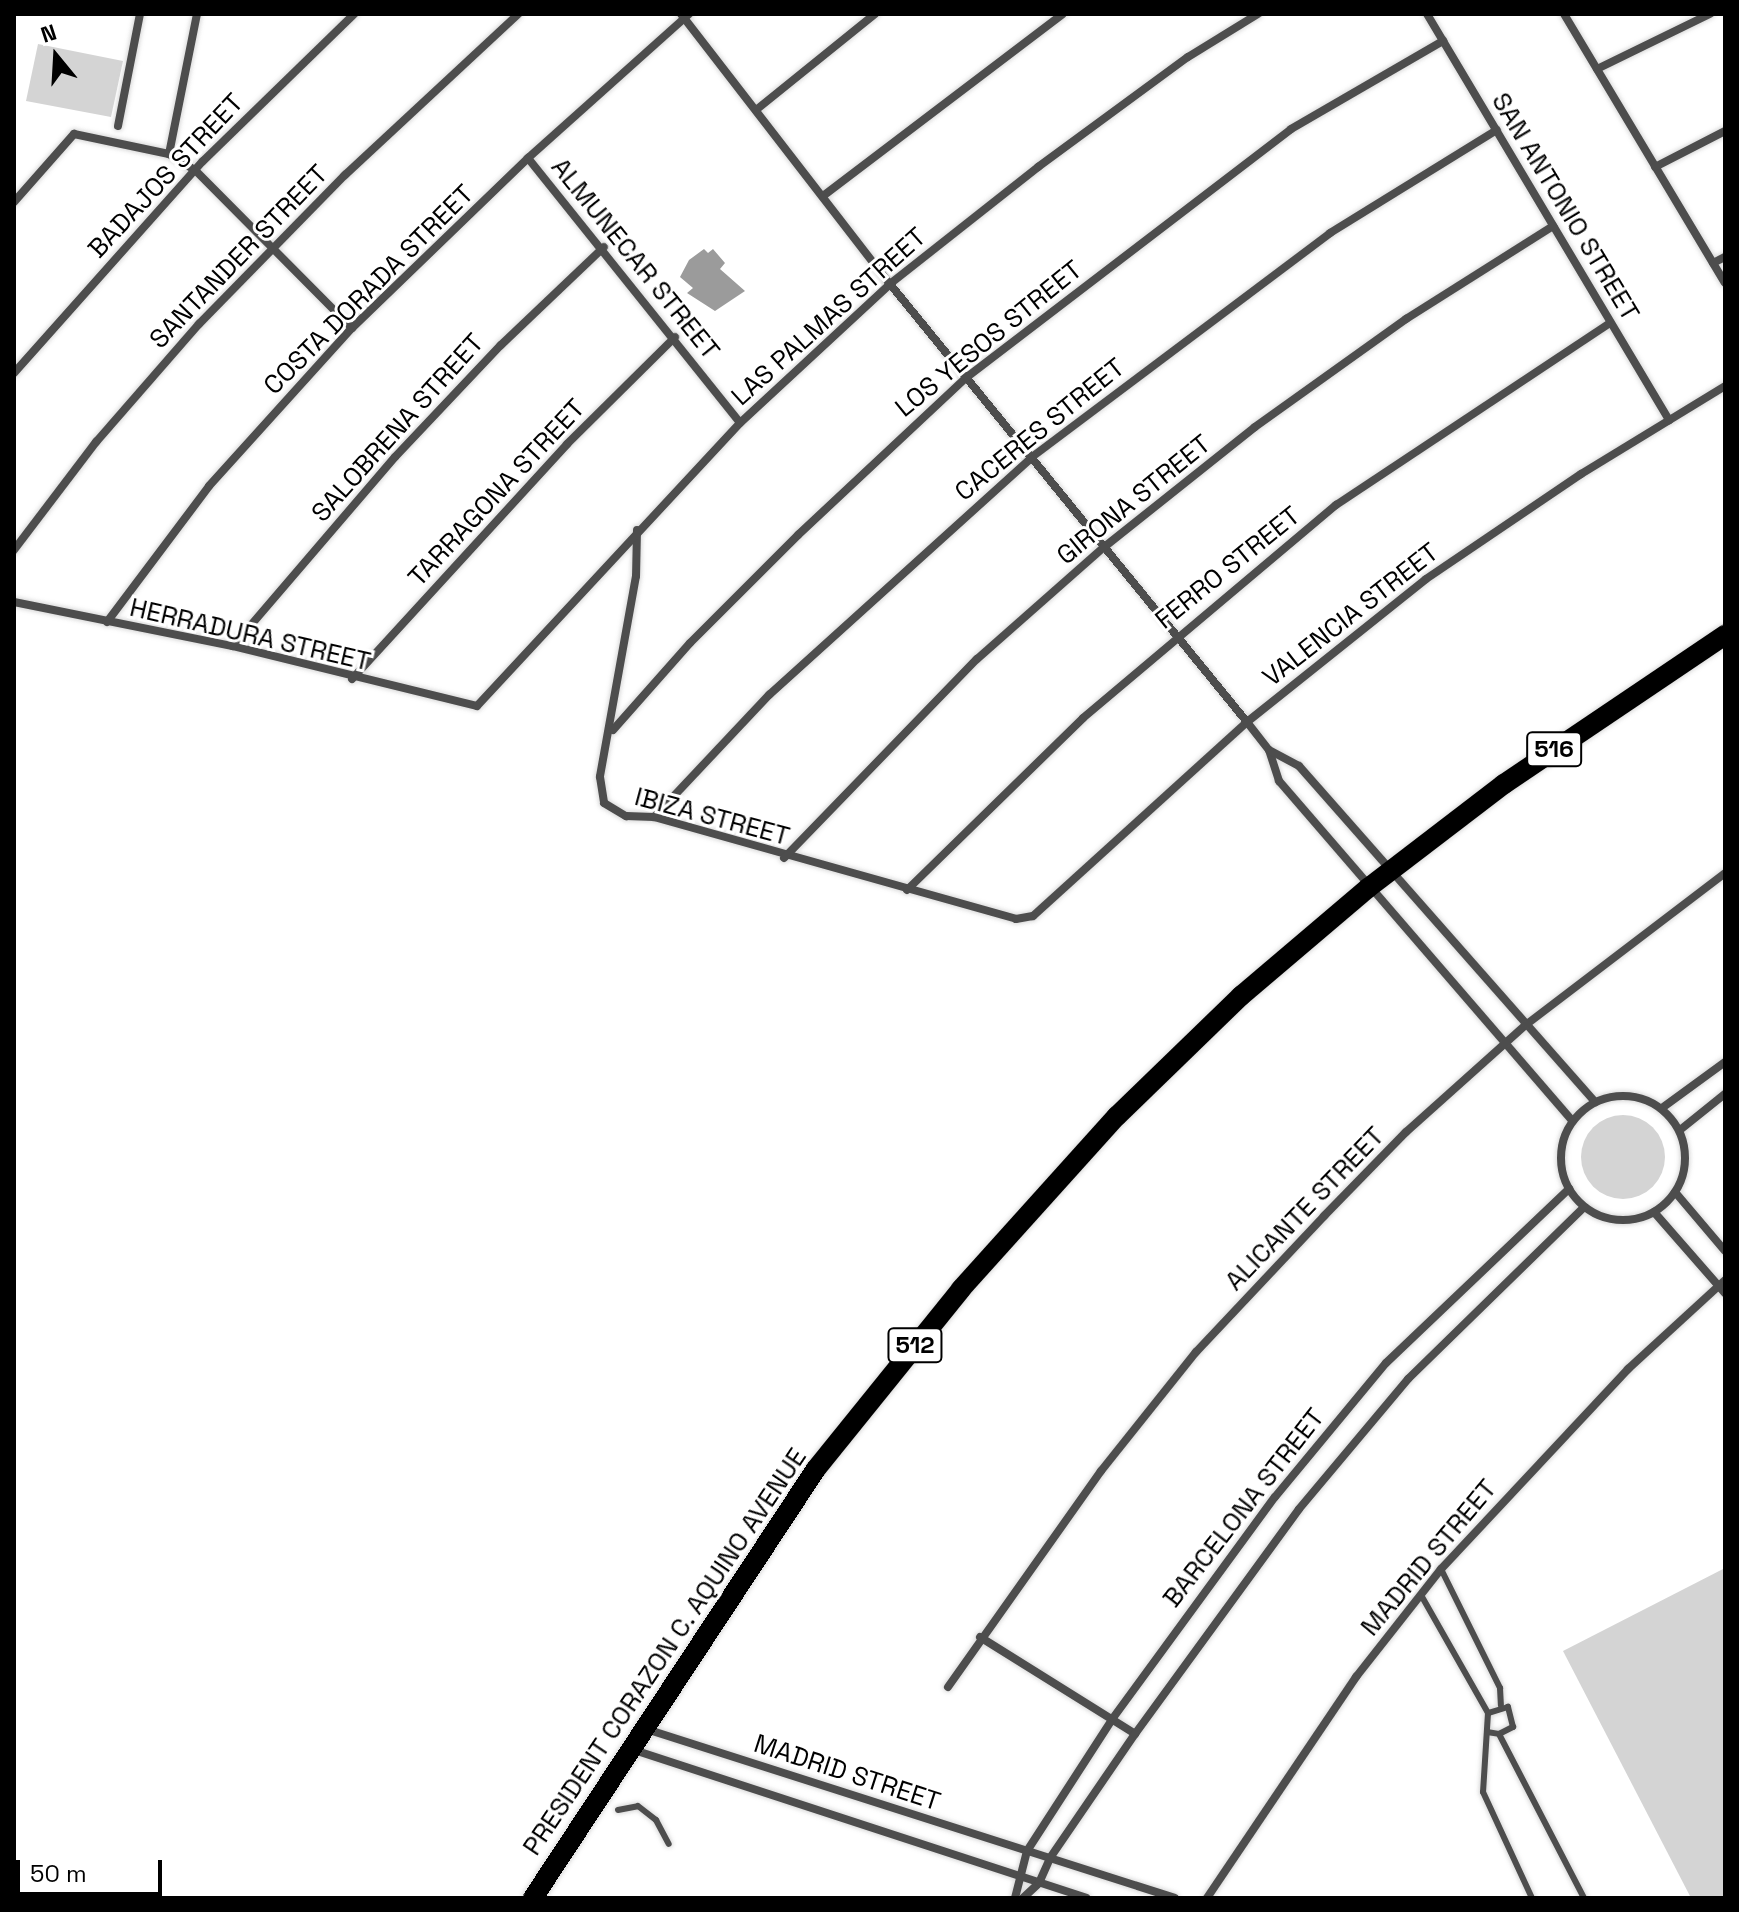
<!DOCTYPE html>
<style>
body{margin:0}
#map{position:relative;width:1739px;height:1912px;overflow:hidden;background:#fff;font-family:"Space Grotesk",sans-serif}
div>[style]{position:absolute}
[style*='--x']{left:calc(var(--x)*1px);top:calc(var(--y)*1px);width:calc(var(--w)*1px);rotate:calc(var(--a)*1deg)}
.green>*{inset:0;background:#d4d4d4}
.round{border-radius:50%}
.water>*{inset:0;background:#9b9b9b}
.roads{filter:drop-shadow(0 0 2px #dbdbdb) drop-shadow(0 0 2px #dbdbdb)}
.service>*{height:6px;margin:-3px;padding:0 3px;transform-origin:3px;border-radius:3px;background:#4d4d4d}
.minor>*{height:8px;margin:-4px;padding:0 4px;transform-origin:4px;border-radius:4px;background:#4d4d4d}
.minor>.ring{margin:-4px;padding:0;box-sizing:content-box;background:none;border:8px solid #4d4d4d;border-radius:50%}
.primary>*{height:20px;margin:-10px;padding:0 10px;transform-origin:10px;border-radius:10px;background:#000}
span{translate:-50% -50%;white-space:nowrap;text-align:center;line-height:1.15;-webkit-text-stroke:6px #fff;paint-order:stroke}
.shield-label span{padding:2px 6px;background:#fff;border:2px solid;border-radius:6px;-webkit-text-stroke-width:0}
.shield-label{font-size:24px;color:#000;font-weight:700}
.street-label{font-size:26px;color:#000}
.frame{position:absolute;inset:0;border:16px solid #000;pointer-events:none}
.north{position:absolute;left:16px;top:16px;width:80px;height:80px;-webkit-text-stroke:6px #fff;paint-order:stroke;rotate:342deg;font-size:22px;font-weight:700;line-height:32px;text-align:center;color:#000}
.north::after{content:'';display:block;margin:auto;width:28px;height:36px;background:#000;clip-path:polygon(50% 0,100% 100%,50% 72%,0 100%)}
.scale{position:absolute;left:16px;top:1860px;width:146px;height:36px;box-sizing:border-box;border:4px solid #000;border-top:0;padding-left:10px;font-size:24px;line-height:28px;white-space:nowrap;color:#000;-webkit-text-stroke:6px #fff;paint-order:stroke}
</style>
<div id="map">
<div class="green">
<i style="clip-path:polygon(38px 44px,123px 61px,111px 117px,26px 101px)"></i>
<i class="round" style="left:1581px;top:1115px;width:84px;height:84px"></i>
<i style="clip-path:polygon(1725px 1568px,1725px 1898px,1691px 1898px,1563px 1651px)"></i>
</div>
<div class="water">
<i style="clip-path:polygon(704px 249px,708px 253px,713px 249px,725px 263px,720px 269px,745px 291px,715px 311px,687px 293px,693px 288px,680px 277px,689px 260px)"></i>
</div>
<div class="roads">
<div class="service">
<i style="--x:1441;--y:1569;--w:133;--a:63.6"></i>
<i style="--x:1500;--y:1688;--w:17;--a:87"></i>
<i style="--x:1421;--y:1595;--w:136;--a:60.4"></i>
<i style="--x:1487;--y:1732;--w:12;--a:9"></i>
<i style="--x:1499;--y:1734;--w:16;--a:-27"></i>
<i style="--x:1513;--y:1727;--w:21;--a:-104"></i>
<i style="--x:1508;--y:1707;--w:21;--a:163"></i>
<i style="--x:1488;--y:1713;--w:79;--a:93.6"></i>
<i style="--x:1483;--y:1792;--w:117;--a:65.2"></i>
<i style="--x:1499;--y:1734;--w:185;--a:62.6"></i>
<i style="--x:618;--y:1810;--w:20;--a:-11"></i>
<i style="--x:638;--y:1806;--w:23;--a:38"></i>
<i style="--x:656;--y:1820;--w:27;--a:62"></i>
</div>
<div class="minor">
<i style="--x:681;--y:14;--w:341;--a:52.3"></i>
<i style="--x:890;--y:284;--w:565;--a:50.82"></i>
<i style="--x:1247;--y:722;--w:36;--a:52"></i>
<i style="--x:1269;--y:750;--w:33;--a:72"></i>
<i style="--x:1279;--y:781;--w:449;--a:49.2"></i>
<i style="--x:1427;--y:14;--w:473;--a:59.2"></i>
<i style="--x:1564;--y:14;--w:313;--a:59.1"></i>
<i style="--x:1597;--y:69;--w:126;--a:-26"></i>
<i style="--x:756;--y:110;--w:153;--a:-38.9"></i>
<i style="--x:118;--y:126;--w:114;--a:-78.9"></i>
<i style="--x:169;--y:154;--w:143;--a:-78.7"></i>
<i style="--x:528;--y:158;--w:339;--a:51.3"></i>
<i style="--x:1655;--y:167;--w:79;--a:-27.2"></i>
<i style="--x:823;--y:196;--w:301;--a:-37.2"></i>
<i style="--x:14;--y:202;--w:91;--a:-48.6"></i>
<i style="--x:74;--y:134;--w:97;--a:11.9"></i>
<i style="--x:169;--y:154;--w:31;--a:32"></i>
<i style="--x:195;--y:170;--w:223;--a:45.2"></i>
<i style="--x:1713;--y:263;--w:13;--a:-27"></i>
<i style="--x:14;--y:373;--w:284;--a:-48.3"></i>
<i style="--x:203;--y:161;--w:211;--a:-44.2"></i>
<i style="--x:637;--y:530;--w:46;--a:91.2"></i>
<i style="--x:636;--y:576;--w:204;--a:100.2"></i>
<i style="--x:600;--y:777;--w:26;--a:81"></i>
<i style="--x:604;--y:803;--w:26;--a:31"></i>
<i style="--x:626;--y:816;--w:28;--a:2"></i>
<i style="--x:654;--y:817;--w:376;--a:15.7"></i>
<i style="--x:1016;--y:919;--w:17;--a:-10"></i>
<i style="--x:1033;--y:916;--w:289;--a:-42.2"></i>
<i style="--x:1247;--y:722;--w:229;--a:-38.6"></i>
<i style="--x:1426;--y:579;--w:187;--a:-34.1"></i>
<i style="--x:1581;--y:474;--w:169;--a:-31.4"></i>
<i style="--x:14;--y:550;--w:136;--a:-52.8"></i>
<i style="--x:96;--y:442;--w:157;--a:-48.9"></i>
<i style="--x:199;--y:324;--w:209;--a:-45.6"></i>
<i style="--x:345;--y:175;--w:236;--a:-42.9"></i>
<i style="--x:14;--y:602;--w:223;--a:11.4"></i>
<i style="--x:233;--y:646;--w:251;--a:13.8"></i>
<i style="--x:477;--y:706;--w:386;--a:-47.1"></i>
<i style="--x:740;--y:423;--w:205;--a:-42.8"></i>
<i style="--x:890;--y:284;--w:189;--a:-38.3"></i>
<i style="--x:1038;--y:167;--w:186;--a:-36.3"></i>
<i style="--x:1188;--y:57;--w:82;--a:-31.6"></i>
<i style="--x:107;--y:622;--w:170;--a:-53.1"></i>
<i style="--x:209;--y:486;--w:213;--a:-47.9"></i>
<i style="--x:352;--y:328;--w:245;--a:-44"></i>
<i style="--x:528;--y:158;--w:216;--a:-41.8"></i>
<i style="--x:233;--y:646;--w:249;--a:-49.4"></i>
<i style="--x:395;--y:457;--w:154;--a:-46.6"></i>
<i style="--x:501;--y:345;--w:142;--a:-43.6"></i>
<i style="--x:352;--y:679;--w:319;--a:-47.5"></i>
<i style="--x:567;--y:444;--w:152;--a:-44.7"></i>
<i style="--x:613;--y:730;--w:116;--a:-48.5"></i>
<i style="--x:690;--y:643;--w:153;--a:-45"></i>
<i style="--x:798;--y:535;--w:231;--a:-43.1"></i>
<i style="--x:967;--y:377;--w:408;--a:-37.4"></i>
<i style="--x:1291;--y:129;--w:176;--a:-30.1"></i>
<i style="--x:1269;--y:750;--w:34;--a:28"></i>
<i style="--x:1299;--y:766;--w:448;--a:48.6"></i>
<i style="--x:654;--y:817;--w:168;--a:-46.7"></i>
<i style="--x:769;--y:695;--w:355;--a:-42.1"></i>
<i style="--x:1032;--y:457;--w:373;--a:-36.9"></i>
<i style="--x:1330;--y:233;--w:196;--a:-31.7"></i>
<i style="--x:784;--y:858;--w:277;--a:-45.9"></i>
<i style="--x:977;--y:659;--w:168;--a:-41.4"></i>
<i style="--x:1103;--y:548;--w:194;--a:-38.5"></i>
<i style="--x:1255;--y:427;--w:186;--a:-35.6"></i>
<i style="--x:1406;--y:319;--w:174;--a:-32.3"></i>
<i style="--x:907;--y:890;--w:246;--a:-44.3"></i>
<i style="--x:1083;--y:718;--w:331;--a:-40.1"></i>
<i style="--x:1336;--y:505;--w:329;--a:-33.6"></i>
<i class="ring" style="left:1561px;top:1096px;width:116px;height:116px"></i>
<i style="--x:1662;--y:1108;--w:78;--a:-36.1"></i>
<i style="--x:1680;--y:1130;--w:58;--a:-38.7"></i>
<i style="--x:1675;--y:1192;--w:77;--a:49.7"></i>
<i style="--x:1654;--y:1212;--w:108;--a:48.8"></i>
<i style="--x:980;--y:1637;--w:183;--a:32"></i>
<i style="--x:948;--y:1687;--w:265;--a:-54.7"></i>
<i style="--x:1101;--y:1471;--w:152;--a:-51.4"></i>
<i style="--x:1196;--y:1352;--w:187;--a:-46.7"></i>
<i style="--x:1324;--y:1216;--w:117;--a:-45.7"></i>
<i style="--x:1406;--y:1132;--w:162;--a:-41.8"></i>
<i style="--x:1527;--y:1024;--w:249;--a:-37.3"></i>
<i style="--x:646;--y:1729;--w:555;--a:17.72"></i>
<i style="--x:631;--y:1749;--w:479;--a:18.1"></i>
<i style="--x:1015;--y:1898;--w:49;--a:-75.7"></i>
<i style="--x:1027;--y:1851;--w:158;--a:-57.1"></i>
<i style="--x:1113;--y:1718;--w:274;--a:-53.8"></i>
<i style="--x:1275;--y:1497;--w:174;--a:-50.4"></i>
<i style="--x:1386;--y:1363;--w:253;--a:-43.6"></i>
<i style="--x:1023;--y:1898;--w:22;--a:-43"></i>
<i style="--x:1039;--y:1883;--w:27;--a:-66"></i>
<i style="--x:1050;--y:1858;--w:150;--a:-55.6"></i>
<i style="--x:1135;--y:1734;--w:278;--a:-53.9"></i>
<i style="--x:1299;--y:1509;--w:170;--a:-50"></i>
<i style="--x:1408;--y:1379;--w:246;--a:-44.3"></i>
<i style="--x:1207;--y:1898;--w:267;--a:-56"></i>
<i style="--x:1356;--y:1677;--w:137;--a:-51.8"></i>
<i style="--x:1441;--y:1569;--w:274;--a:-46.9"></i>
<i style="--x:1628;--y:1369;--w:132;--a:-42.5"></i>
</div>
<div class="primary">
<i style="--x:533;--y:1898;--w:514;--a:-56.59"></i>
<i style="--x:816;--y:1469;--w:231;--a:-51.1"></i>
<i style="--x:961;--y:1289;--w:233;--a:-48"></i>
<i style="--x:1117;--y:1116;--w:173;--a:-44.1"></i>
<i style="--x:1241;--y:996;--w:167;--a:-40.4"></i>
<i style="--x:1368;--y:888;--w:171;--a:-37.4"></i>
<i style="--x:1504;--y:784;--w:267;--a:-34"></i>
</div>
</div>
<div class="shield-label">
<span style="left:1554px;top:749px">516</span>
<span style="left:915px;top:1345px">512</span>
</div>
<div class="street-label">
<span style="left:166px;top:176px;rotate:-47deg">BADAJOS STREET</span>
<span style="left:1565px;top:207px;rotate:59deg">SAN ANTONIO STREET</span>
<span style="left:239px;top:257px;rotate:-46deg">SANTANDER STREET</span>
<span style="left:635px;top:259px;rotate:51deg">ALMUNECAR STREET</span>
<span style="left:369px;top:290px;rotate:-45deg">COSTA DORADA STREET</span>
<span style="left:829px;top:317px;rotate:-42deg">LAS PALMAS STREET</span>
<span style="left:989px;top:339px;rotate:-39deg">LOS YESOS STREET</span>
<span style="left:398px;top:428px;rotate:-48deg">SALOBRENA STREET</span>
<span style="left:1040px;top:430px;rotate:-39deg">CACERES STREET</span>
<span style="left:497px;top:493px;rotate:-47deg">TARRAGONA STREET</span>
<span style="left:1134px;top:500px;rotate:-39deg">GIRONA STREET</span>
<span style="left:1228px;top:568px;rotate:-39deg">FERRO STREET</span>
<span style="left:1351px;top:615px;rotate:-38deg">VALENCIA STREET</span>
<span style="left:250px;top:635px;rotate:13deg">HERRADURA STREET</span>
<span style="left:712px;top:817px;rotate:15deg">IBIZA STREET</span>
<span style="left:1305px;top:1209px;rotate:-46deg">ALICANTE STREET</span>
<span style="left:1244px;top:1508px;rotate:-52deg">BARCELONA STREET</span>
<span style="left:1429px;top:1558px;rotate:-50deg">MADRID STREET</span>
<span style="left:665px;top:1652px;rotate:-56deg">PRESIDENT CORAZON C. AQUINO AVENUE</span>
<span style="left:847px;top:1773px;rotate:18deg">MADRID STREET</span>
</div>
<div class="frame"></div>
<div class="north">N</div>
<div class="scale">50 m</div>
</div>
